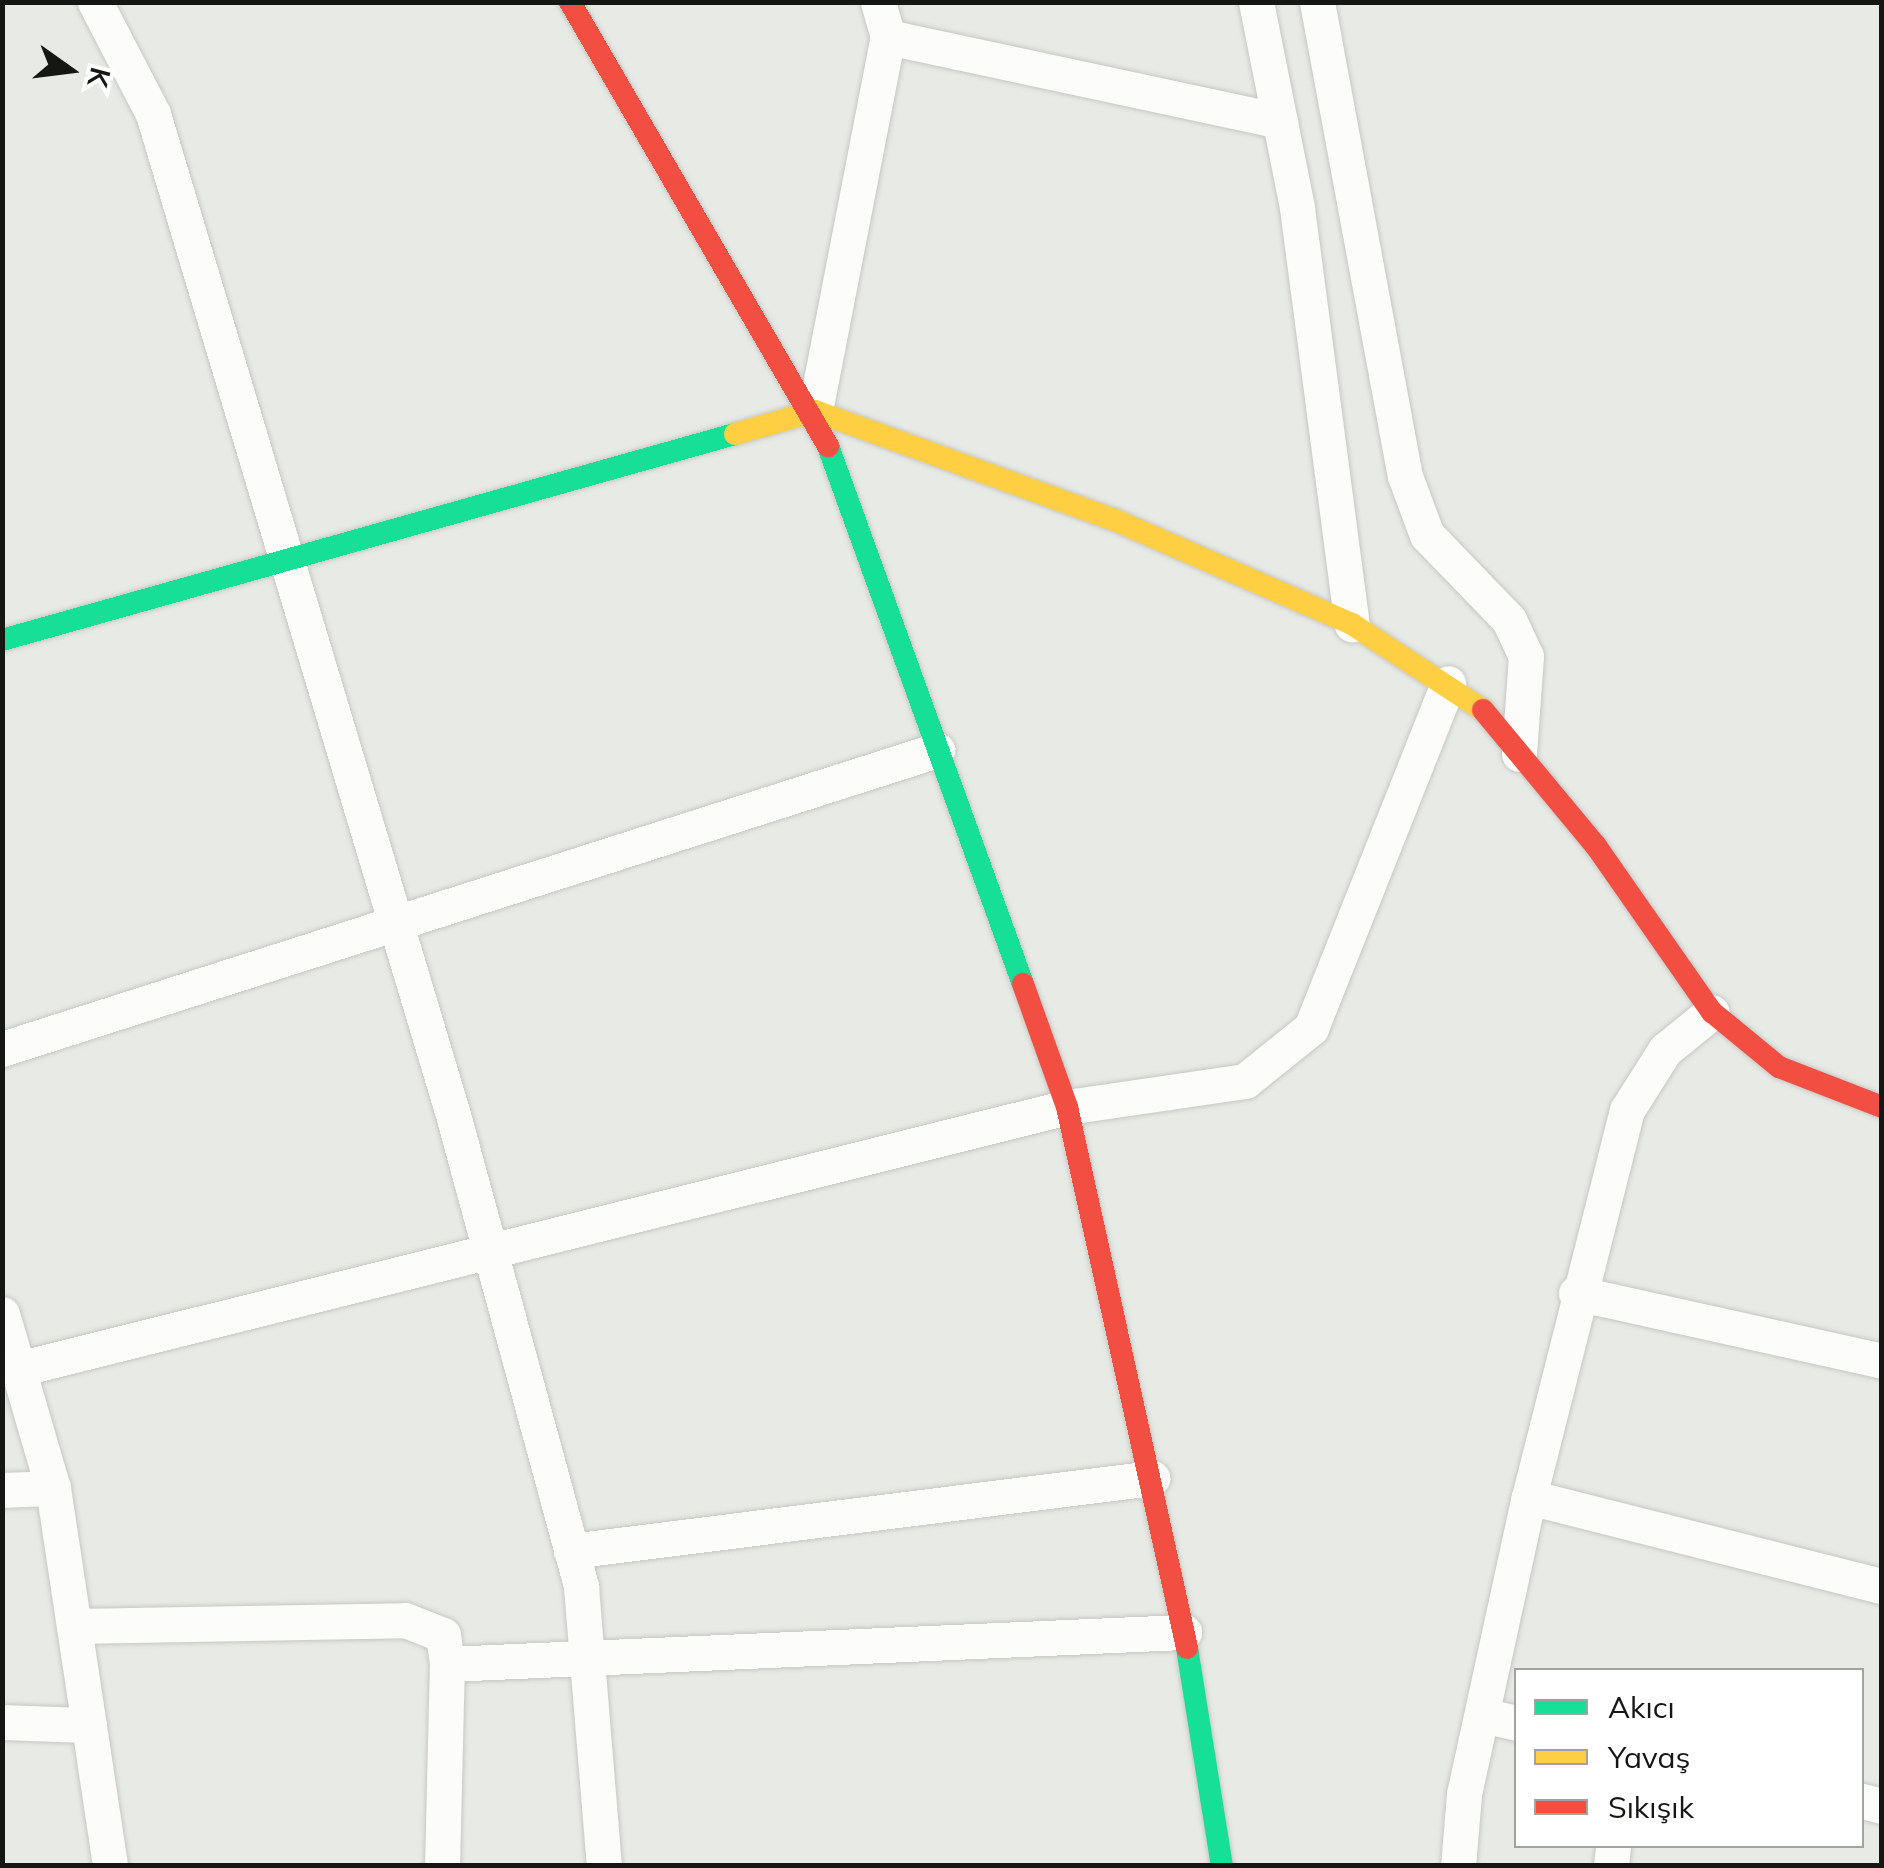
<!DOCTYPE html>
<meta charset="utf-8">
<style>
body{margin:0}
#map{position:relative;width:1884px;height:1868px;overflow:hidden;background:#e8eae5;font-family:Mulish,sans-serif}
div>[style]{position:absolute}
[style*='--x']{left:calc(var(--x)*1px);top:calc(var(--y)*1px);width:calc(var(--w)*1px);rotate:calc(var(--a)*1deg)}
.roads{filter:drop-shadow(0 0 2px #c7c8c5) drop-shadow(0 0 2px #c7c8c5)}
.street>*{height:35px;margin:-17.5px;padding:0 17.5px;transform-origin:17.5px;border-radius:17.5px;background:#fcfcfb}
.fast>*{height:22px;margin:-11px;padding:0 11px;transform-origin:11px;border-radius:11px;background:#16e098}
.slow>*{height:22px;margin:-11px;padding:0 11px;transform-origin:11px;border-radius:11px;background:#ffcf43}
.jam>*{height:22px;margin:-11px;padding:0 11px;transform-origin:11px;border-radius:11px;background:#f24e42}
span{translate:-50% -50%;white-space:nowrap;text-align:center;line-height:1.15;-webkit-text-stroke:8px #fff;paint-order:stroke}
.frame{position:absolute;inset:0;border:5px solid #151714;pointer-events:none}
.legend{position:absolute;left:1514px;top:1668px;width:350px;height:180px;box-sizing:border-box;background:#fff;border:2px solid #a1a2a1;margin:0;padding:12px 18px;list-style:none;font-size:30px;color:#151714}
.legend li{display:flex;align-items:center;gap:20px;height:50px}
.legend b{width:50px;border:2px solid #a1a2a1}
.north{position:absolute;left:20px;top:20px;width:100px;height:100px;-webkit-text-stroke:8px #fff;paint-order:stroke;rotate:104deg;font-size:28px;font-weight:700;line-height:40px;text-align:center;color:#151714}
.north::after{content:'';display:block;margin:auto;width:35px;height:45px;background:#151714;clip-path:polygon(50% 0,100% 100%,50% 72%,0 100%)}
</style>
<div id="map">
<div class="roads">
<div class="street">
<i style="--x:95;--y:2;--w:126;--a:62.6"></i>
<i style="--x:153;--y:114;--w:1041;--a:73.31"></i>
<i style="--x:452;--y:1111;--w:493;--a:74.8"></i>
<i style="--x:581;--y:1587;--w:280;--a:85.3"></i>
<i style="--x:1256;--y:2;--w:210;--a:78.7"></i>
<i style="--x:1297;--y:208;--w:420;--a:82.5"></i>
<i style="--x:1317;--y:2;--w:482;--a:79.5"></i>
<i style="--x:1405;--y:476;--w:63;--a:69.6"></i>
<i style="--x:1427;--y:535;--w:118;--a:46"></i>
<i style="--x:1509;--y:620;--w:40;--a:65"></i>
<i style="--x:1526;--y:656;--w:98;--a:94.1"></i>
<i style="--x:888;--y:37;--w:401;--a:12.1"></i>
<i style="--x:815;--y:411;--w:381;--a:-79"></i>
<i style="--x:888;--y:37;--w:36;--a:-106"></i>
<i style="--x:2;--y:1049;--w:982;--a:-17.73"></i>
<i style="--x:1576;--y:1293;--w:313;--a:12.5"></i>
<i style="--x:2;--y:1314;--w:181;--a:73.7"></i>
<i style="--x:53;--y:1488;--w:382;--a:81.4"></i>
<i style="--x:18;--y:1369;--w:1081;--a:-14.02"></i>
<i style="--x:1067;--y:1107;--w:180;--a:-8.3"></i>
<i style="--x:1245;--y:1081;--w:85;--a:-38.8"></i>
<i style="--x:1311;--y:1028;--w:371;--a:-68.3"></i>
<i style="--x:2;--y:1490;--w:51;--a:-2.2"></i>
<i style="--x:1529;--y:1497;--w:364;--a:14.2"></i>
<i style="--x:571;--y:1551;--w:586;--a:-7.16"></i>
<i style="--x:74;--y:1626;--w:331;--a:-1"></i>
<i style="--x:405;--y:1620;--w:41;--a:21.5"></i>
<i style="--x:443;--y:1635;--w:29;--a:82"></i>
<i style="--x:447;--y:1664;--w:738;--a:-2.49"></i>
<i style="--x:1482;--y:1715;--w:35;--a:13"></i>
<i style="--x:2;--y:1722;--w:87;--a:2"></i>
<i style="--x:1862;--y:1801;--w:21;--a:14"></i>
<i style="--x:442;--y:1866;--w:202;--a:-88.6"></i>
<i style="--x:1458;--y:1866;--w:72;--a:-85.2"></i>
<i style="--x:1464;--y:1794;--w:304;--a:-77.7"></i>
<i style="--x:1529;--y:1497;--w:399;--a:-75.8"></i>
<i style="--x:1627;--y:1110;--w:71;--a:-57.7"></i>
<i style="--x:1665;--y:1050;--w:60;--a:-39"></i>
<i style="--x:1611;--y:1866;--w:20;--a:-84"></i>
</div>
<div class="fast">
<i style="--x:828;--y:446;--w:572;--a:70.08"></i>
<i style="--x:2;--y:640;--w:761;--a:-15.7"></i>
<i style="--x:1187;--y:1648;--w:221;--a:80.9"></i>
</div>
<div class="slow">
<i style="--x:735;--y:434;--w:83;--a:-16"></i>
<i style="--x:815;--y:411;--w:319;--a:20"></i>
<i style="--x:1115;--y:520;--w:259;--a:23.7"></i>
<i style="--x:1352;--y:624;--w:157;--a:33.3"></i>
</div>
<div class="jam">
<i style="--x:570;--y:2;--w:514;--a:59.84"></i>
<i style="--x:1483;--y:710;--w:177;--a:50.3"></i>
<i style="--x:1596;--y:846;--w:203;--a:55.1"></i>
<i style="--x:1712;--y:1012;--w:87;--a:39.4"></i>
<i style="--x:1779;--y:1067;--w:110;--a:21.2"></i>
<i style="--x:1023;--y:984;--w:131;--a:70.3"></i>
<i style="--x:1067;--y:1107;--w:554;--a:77.49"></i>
</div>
</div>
<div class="frame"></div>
<ul class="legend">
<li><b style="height:12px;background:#16e098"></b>Akıcı</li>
<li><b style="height:12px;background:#ffcf43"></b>Yavaş</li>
<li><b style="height:12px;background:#f24e42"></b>Sıkışık</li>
</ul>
<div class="north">K</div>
</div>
